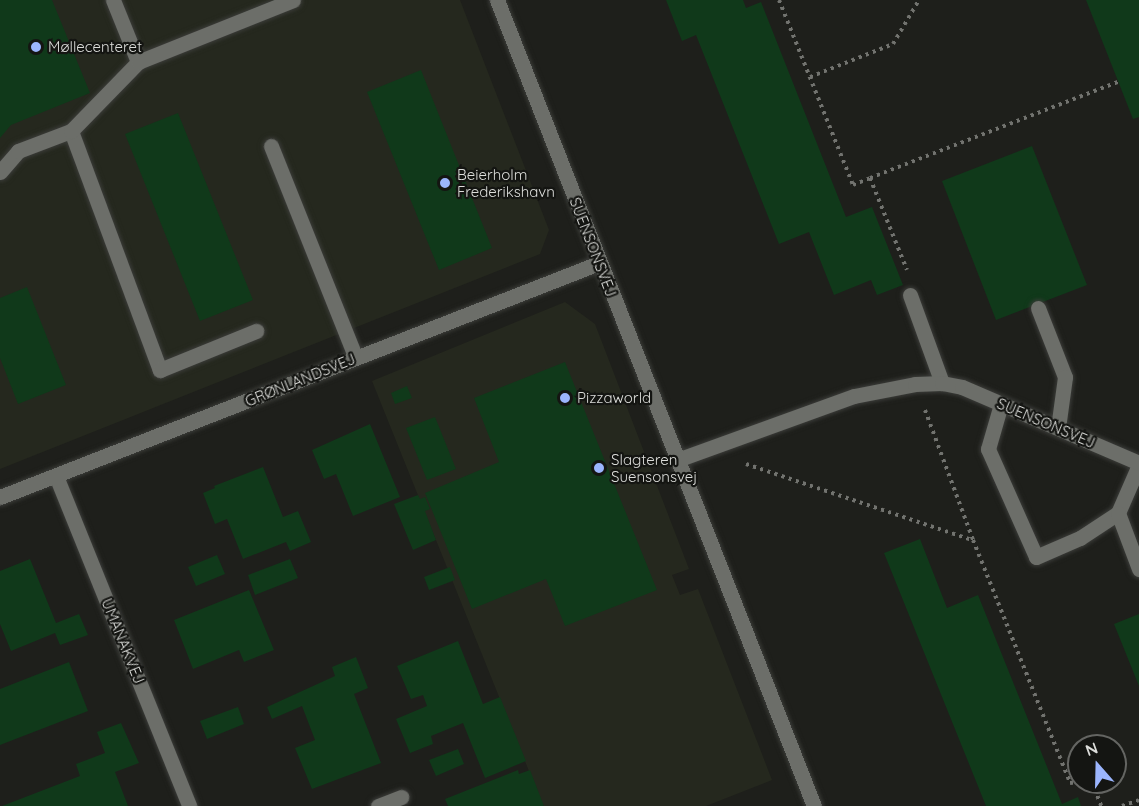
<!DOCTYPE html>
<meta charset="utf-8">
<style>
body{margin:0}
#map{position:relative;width:1139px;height:806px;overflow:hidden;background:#1e1f1b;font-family:Quicksand,sans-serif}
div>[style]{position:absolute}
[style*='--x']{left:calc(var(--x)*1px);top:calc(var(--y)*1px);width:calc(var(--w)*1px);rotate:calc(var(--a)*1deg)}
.built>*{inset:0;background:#25281e}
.building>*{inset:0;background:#10391a}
.path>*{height:4px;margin-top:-2px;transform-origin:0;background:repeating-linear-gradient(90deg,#72736f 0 3px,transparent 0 7.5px)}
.roads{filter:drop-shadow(0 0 2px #3b3c39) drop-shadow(0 0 2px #3b3c39)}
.lane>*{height:15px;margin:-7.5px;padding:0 7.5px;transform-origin:7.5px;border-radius:7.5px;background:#6c6e69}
.street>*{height:15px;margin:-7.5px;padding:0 7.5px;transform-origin:7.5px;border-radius:7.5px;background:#6c6e69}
.dots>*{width:16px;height:16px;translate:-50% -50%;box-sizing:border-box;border:3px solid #141512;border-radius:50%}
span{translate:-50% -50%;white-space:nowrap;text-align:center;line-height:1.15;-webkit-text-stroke:4.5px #141512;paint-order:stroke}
.poi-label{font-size:15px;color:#dcddda}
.left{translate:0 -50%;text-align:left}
.street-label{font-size:15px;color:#dcddda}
.north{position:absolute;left:1067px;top:734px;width:60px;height:60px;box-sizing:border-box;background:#141512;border:2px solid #646562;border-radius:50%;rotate:340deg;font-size:16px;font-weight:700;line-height:24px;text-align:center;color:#dcddda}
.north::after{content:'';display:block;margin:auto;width:21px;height:27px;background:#9bb5fd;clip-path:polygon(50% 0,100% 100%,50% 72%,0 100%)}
</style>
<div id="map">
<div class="built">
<i style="clip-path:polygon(0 0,460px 0,549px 230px,540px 254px,0 469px)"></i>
<i style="clip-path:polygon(565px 302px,595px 324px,689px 569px,672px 575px,680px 595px,698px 589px,772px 780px,706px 806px,543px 806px,372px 381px)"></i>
</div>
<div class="building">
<i style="clip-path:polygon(0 0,52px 0,90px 93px,11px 125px,0 138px)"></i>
<i style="clip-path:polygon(666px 0,743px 0,746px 8px,761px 2px,846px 217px,872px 207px,903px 285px,877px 295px,871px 280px,834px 295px,809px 232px,779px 244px,696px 35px,682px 41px)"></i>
<i style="clip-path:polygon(1086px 0,1139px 0,1139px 117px,1133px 119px)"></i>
<i style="clip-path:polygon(421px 70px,492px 248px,439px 270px,367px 92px)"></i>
<i style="clip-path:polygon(178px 113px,253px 300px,200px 321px,125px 134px)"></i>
<i style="clip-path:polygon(1032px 146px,1087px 285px,996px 320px,942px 181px)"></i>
<i style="clip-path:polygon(27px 287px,66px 385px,18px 404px,0 358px,0 298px)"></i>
<i style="clip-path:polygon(565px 362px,657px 590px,565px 626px,546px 579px,472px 609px,425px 493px,499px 462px,474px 398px)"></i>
<i style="clip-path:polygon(407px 386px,412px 398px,395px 404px,391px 393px)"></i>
<i style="clip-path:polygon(435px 417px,456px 469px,427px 480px,406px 428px)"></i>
<i style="clip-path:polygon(370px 424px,400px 497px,353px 516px,336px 474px,324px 479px,312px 450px)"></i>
<i style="clip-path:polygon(263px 467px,283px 517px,298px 511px,311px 542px,290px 551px,286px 542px,243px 559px,227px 519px,215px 524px,203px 493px,215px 488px,214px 486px)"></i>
<i style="clip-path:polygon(418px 495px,420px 499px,425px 497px,430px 509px,425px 511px,436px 540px,413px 550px,394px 504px)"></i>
<i style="clip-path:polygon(920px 539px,947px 608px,978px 595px,1062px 804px,1078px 797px,1081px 806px,986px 806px,884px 553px)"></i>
<i style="clip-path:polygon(217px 555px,225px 574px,196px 586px,188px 567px)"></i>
<i style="clip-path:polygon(30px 559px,56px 623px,79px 614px,88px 635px,60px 645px,55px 633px,11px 651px,0 624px,0 571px)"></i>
<i style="clip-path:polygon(290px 559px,298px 578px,255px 595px,248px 575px)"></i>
<i style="clip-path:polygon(450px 567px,455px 580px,429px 590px,424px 577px)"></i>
<i style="clip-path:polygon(249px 590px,274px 650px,244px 662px,239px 650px,193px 669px,174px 620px)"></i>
<i style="clip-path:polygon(1139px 614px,1139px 686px,1114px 624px)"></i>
<i style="clip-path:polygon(458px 641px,483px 704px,500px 697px,526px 761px,485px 778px,463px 723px,431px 736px,433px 744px,410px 753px,396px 719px,427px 706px,423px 695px,411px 699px,397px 666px)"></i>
<i style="clip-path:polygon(356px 657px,368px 688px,354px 694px,381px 763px,312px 789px,295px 748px,315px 740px,302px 706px,272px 719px,267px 707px,335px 676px,332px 667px)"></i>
<i style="clip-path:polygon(69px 662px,88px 711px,0 745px,0 689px)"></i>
<i style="clip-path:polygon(238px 707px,244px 724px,207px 739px,200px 721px)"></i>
<i style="clip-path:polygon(121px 723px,139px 763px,115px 772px,128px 806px,2px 806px,80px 776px,76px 764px,105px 753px,97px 732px)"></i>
<i style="clip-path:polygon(458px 749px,464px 764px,436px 776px,429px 760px)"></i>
<i style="clip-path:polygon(518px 770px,519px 774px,530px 770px,544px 806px,448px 806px,445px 799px)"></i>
</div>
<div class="path">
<i style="--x:779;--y:0;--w:199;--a:68.2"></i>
<i style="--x:853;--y:185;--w:18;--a:-22"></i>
<i style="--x:870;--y:178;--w:99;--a:68.1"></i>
<i style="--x:810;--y:77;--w:89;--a:-21.7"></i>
<i style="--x:893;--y:44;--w:51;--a:-59.4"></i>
<i style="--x:870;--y:178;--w:266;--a:-21.2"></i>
<i style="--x:925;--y:410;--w:139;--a:69.7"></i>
<i style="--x:973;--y:540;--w:262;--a:68.2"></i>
<i style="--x:1070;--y:783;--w:9;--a:-6"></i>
<i style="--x:746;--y:464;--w:238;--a:18.6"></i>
<i style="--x:1092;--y:782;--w:26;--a:69"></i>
<i style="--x:1122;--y:806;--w:18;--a:-19"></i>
</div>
<div class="roads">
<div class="lane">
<i style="--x:113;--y:0;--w:67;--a:68"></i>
<i style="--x:71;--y:131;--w:255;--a:69.6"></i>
<i style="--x:160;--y:370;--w:104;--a:-22.1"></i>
<i style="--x:271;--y:146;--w:228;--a:68.2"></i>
<i style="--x:0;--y:172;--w:28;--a:-49"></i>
<i style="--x:18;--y:151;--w:57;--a:-20.7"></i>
<i style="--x:71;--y:131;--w:96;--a:-45.8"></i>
<i style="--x:138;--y:62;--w:167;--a:-21.8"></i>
<i style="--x:910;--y:295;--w:94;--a:70"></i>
<i style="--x:1038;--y:308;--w:74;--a:68.6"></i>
<i style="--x:1065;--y:377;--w:51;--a:97.8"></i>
<i style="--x:1001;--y:404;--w:47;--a:106.1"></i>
<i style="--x:988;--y:449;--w:118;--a:66"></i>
<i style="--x:1036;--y:557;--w:48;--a:-23.4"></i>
<i style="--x:1080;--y:538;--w:45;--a:-33.3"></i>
<i style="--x:1118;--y:513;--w:52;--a:-66.4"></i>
<i style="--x:1118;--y:513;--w:60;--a:69.4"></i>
</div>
<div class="street">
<i style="--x:497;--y:0;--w:866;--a:68.53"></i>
<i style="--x:677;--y:460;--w:188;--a:-19.9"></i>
<i style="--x:854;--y:396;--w:62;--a:-11.1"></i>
<i style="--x:915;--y:384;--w:27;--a:-2"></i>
<i style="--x:942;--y:383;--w:20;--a:11"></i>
<i style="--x:962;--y:387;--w:193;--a:23.2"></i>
<i style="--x:56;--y:476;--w:356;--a:68"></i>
<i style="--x:0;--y:497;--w:643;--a:-21.34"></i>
<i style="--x:378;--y:806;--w:25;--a:-21"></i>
</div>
</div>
<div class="dots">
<i style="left:36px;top:47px;background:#9bb5fd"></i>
<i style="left:445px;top:183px;background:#9bb5fd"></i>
<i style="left:565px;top:398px;background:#9bb5fd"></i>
<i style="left:599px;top:468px;background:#9bb5fd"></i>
</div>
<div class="poi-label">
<span class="left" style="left:48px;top:47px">Møllecenteret</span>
<span class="left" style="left:457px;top:183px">Beierholm<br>Frederikshavn</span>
<span class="left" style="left:577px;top:398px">Pizzaworld</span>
<span class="left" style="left:611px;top:468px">Slagteren<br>Suensonsvej</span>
</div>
<div class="street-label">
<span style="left:593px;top:247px;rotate:69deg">SUENSONSVEJ</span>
<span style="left:300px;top:380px;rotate:-22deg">GRØNLANDSVEJ</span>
<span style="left:1046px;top:423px;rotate:23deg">SUENSONSVEJ</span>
<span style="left:123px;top:641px;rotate:68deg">UMANAKVEJ</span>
</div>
<div class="north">N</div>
</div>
